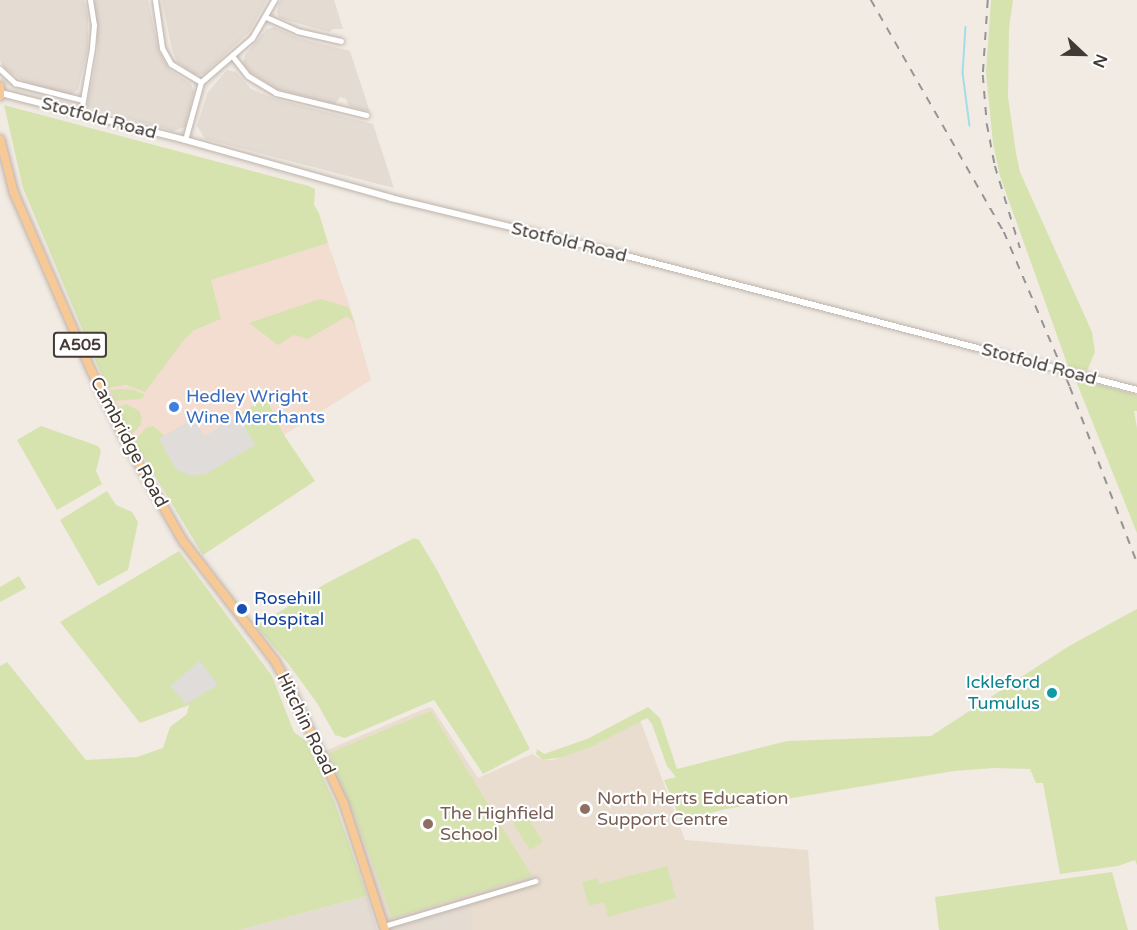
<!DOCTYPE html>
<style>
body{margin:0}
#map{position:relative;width:1137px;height:930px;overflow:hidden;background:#f1ebe4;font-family:"Varela Round",sans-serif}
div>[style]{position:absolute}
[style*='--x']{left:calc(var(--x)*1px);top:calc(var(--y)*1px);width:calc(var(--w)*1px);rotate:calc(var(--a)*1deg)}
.residential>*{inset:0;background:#e4dbd3}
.commercial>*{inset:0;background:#f2ddd0}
.education>*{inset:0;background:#e9ddcf}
.green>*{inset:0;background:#d6e3af}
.parking>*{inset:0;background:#dfdcd9}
.stream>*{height:1.5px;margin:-0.75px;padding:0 0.75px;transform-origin:0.75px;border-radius:0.75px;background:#a4dcea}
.roads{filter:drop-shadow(0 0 2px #beb3ab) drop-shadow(0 0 2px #beb3ab)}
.minor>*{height:5px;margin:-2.5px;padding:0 2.5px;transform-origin:2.5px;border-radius:2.5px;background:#fff}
.tertiary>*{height:6px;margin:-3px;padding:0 3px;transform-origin:3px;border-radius:3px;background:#fff}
.primary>*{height:8px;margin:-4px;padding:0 4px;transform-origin:4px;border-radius:4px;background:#f7c997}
.rail>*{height:1.5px;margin-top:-0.75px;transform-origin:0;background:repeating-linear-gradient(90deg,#949494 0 8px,transparent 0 16px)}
.dots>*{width:16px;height:16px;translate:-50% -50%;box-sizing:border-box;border:3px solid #fff;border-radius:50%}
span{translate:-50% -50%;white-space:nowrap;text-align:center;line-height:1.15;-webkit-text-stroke:4.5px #fff;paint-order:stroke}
.shield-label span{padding:2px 4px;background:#fff;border:2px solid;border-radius:4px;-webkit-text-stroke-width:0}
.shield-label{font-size:16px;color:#433a35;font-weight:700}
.street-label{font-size:18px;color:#433a35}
.shop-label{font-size:18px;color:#366cbe}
.left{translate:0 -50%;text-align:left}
.transit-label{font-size:18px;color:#164399}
.culture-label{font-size:18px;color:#0d838f}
.right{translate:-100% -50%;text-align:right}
.education-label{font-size:18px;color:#785e54}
.north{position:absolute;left:1053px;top:24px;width:60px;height:60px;-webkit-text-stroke:4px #fff;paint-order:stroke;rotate:112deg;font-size:16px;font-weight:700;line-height:24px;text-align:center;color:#433a35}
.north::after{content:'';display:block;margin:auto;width:21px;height:27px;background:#433a35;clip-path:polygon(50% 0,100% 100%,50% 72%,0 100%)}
</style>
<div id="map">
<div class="residential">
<i style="clip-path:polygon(0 0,84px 0,88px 15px,88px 47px,78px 90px,70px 95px,25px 82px,3px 67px,0 60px)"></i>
<i style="clip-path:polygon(94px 0,148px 0,159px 52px,170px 70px,191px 84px,194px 92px,185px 127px,173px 131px,87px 107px,98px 50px)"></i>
<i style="clip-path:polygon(267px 0,249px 32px,204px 74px,196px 75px,177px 62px,172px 49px,162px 0)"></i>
<i style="clip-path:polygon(280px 0,334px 0,343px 29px,333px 29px,329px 32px,279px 18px,277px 12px)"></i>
<i style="clip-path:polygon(274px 27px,298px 38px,350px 51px,370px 112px,349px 106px,346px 99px,340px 97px,335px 104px,276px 89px,250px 72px,243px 63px,245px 55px,267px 29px)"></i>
<i style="clip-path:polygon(227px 70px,236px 72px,251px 89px,275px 99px,373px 124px,394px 188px,205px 139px,197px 126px,208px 92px)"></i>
<i style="clip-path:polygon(367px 896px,377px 930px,239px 930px)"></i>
<i style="clip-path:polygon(472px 904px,472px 930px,390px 930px,389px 929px)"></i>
</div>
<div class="commercial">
<i style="clip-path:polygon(328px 243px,353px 316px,371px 380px,284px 435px,266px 398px,260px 447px,188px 487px,139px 454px,107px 388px,117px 385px,135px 387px,193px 331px,221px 319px,211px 280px)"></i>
</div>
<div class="education">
<i style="clip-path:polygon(429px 707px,433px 709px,478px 778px,532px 754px,543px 760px,553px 760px,593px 746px,640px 720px,685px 840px,808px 850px,814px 930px,472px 930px,471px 904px,389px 929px,320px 753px)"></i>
</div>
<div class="green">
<i style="clip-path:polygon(991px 0,1013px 0,1009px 28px,1008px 97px,1016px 153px,1020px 172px,1092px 332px,1095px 352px,1087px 371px,1068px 366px,1000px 176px,993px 143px,986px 72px)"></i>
<i style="clip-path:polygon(4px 105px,309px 186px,315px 189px,314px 205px,319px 213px,328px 243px,211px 280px,221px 319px,193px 331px,184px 340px,145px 392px,126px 385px,107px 388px,23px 188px)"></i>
<i style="clip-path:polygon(320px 299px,348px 307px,355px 324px,347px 316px,308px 339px,294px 335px,278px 345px,249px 323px)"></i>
<i style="clip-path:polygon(1076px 381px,1085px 381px,1137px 395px,1137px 411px,1134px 411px,1137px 428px,1137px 533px)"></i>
<i style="clip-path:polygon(119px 389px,134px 390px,145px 395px,141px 399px,115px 401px,111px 390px)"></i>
<i style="clip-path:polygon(266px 398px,284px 435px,315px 481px,203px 555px,134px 441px,146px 428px,153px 426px,165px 436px,159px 439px,255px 445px,238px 415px)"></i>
<i style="clip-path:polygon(126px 404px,139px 411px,142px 418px,140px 426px,129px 437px,114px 409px)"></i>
<i style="clip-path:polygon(41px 426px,98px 446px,101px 451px,96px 471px,102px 484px,57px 510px,17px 440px)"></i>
<i style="clip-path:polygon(107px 491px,116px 505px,132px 512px,138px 522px,128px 570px,98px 586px,60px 520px)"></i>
<i style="clip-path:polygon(414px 538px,419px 540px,437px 570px,530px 749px,483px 774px,434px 700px,345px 738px,335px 735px,317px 703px,287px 662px,256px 626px,325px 584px)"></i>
<i style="clip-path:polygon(179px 551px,272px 676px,294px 732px,306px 741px,335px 803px,367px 896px,239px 930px,0 930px,0 666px,7px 662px,86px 760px,137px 757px,163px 748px,170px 727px,187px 714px,189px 705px,140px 723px,60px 622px)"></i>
<i style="clip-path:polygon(19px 576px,26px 588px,0 602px,0 587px)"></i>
<i style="clip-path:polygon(1137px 609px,1137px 865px,1135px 860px,1118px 866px,1060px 874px,1043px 783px,1036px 783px,1030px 769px,993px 768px,954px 771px,726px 809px,681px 821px,664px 780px,676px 777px,667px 766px,652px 724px,647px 718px,593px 746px,563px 757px,543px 760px,536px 754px,537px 749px,544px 754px,587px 739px,648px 707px,660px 718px,677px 769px,787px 741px,931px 736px,1069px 646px)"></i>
<i style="clip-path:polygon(431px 711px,532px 876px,392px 918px,356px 818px,329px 753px)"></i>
<i style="clip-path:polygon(526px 815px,543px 842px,530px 850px,513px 823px)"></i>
<i style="clip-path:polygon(667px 866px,676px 898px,608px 917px,604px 902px,589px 906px,582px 882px,597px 878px,599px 884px)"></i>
<i style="clip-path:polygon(1112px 872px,1128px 930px,939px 930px,935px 897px)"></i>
</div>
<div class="parking">
<i style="clip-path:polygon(238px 415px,255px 445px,206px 474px,191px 476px,176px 469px,159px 439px,194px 418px,205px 436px)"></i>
<i style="clip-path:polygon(200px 661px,218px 685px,186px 704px,170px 686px)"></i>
</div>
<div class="stream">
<i style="--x:966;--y:27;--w:46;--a:93.7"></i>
<i style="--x:963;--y:73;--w:53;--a:82.5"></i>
</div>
<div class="roads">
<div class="minor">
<i style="--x:155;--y:0;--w:49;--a:81.7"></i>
<i style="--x:162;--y:48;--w:18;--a:61"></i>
<i style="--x:171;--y:64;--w:35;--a:31"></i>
<i style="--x:266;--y:17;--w:34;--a:24"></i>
<i style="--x:297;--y:31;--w:45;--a:12.8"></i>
<i style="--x:233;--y:57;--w:24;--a:52"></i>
<i style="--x:248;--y:76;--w:33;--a:31"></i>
<i style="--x:276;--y:93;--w:93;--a:13.7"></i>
<i style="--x:0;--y:69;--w:21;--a:43"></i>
<i style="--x:15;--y:83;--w:69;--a:14.2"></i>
<i style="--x:81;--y:112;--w:65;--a:-80.2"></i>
<i style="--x:92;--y:48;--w:23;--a:-85"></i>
<i style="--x:94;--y:25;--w:25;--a:-99"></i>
<i style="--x:185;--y:140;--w:60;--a:-74.6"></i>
<i style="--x:201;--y:82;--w:67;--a:-40.8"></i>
<i style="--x:252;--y:38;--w:44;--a:-59.9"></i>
<i style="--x:384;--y:926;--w:158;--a:-16.6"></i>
</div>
<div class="tertiary">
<i style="--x:1;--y:93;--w:190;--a:14.3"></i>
<i style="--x:185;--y:140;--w:214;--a:15.7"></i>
<i style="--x:391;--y:198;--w:195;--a:13.6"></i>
<i style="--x:581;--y:244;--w:575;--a:14.71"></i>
</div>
<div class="primary">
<i style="--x:0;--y:86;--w:10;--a:90"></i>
<i style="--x:0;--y:139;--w:56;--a:75.5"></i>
<i style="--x:14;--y:193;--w:195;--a:66.5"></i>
<i style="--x:92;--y:372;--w:79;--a:63.8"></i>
<i style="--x:127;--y:443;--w:113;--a:60.3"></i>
<i style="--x:183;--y:541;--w:151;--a:52.5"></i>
<i style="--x:275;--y:661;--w:38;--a:61"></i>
<i style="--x:293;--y:694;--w:121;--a:65.1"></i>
<i style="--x:344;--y:804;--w:133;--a:72"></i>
</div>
</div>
<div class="rail">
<i style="--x:871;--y:0;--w:267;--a:60.2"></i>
<i style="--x:1004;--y:232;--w:168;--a:66.9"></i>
<i style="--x:1070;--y:387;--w:187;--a:69.1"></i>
<i style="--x:988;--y:0;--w:75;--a:93.8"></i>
<i style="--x:983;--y:75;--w:49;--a:85.3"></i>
<i style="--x:987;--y:124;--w:43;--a:79.2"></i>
<i style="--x:995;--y:166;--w:86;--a:73"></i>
</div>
<div class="dots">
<i style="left:174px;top:407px;background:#3f7fe0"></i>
<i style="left:242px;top:609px;background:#1a4fb4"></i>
<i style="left:1052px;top:693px;background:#0f9aa8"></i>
<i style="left:585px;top:809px;background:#8d6e63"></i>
<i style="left:428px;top:824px;background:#8d6e63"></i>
</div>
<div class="shield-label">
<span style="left:80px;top:345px">A505</span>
</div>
<div class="street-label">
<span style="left:99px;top:118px;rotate:15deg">Stotfold Road</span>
<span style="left:569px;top:242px;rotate:14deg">Stotfold Road</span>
<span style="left:1039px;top:364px;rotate:15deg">Stotfold Road</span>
<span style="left:129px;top:442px;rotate:62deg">Cambridge Road</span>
<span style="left:306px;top:724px;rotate:64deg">Hitchin Road</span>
</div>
<div class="shop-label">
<span class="left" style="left:186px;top:407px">Hedley Wright<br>Wine Merchants</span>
</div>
<div class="transit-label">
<span class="left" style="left:254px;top:609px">Rosehill<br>Hospital</span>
</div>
<div class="culture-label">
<span class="right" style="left:1040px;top:693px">Ickleford<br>Tumulus</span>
</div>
<div class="education-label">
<span class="left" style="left:597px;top:809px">North Herts Education<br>Support Centre</span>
<span class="left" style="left:440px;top:824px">The Highfield<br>School</span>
</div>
<div class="north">N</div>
</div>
